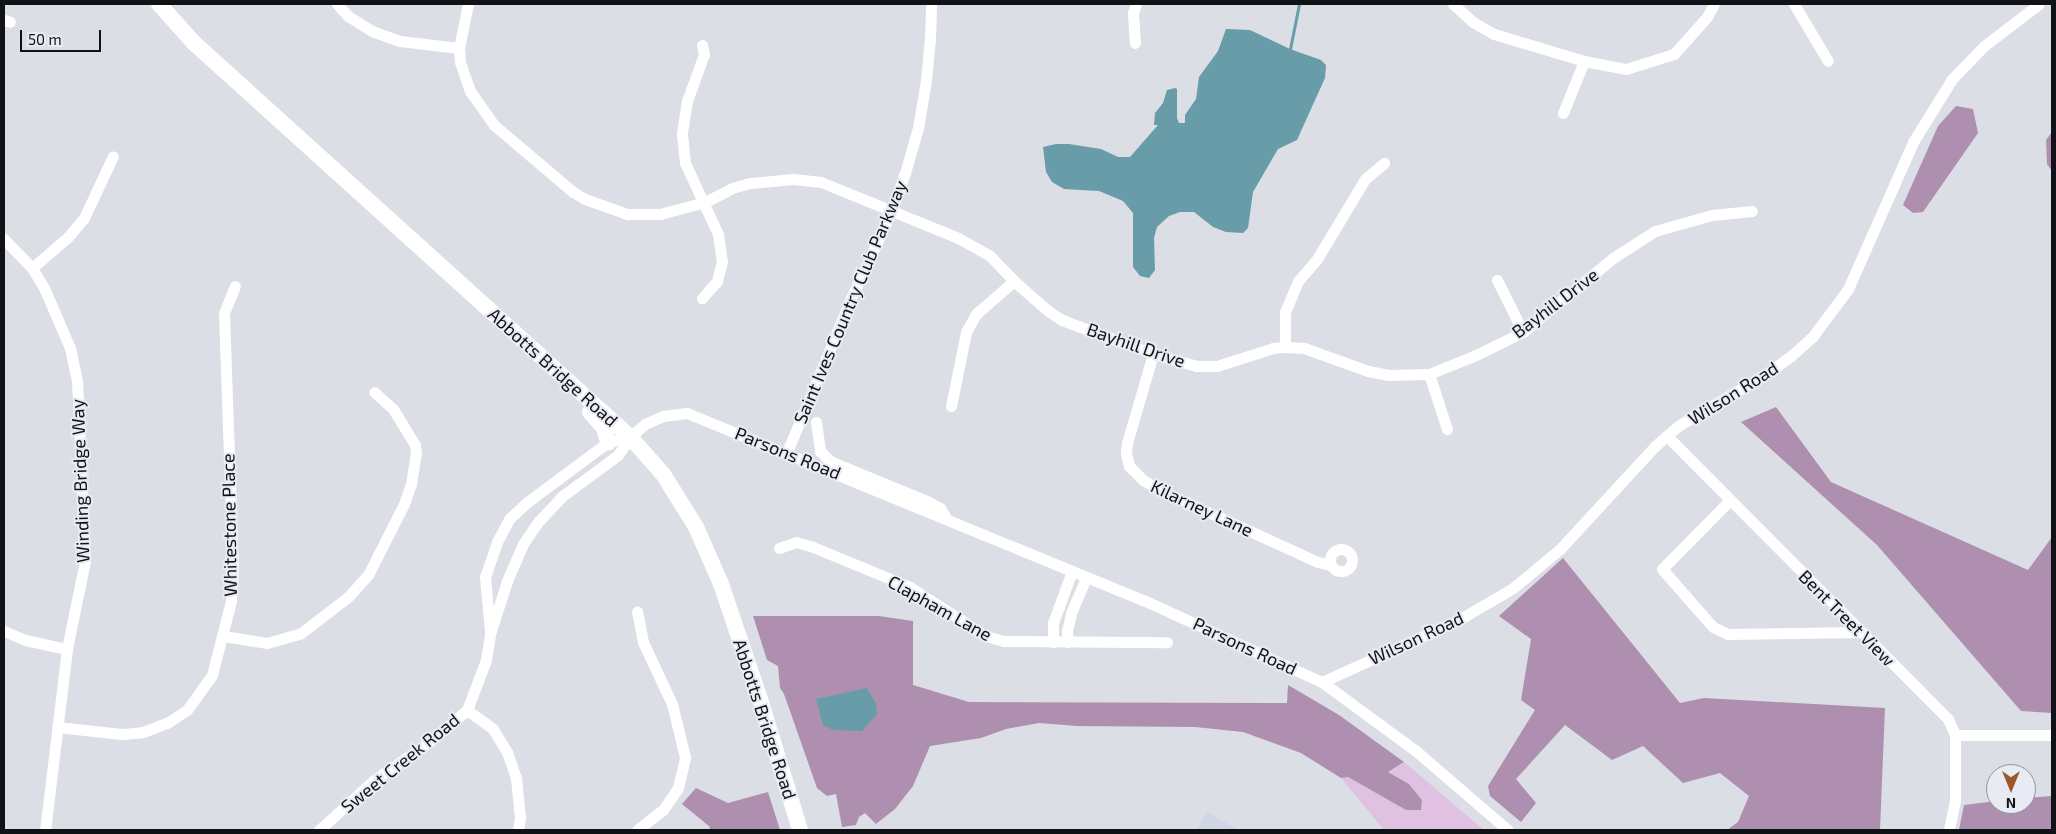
<!DOCTYPE html>
<style>
body{margin:0}
#map{position:relative;width:2056px;height:834px;overflow:hidden;background:#dbdee5;font-family:"Exo 2",sans-serif}
div>[style]{position:absolute}
[style*='--x']{left:calc(var(--x)*1px);top:calc(var(--y)*1px);width:calc(var(--w)*1px);rotate:calc(var(--a)*1deg)}
.built>*{inset:0;background:#d1d6e5}
.green>*{inset:0;background:#e1c1e1}
.forest>*{inset:0;background:#af8fb0}
.water>*{inset:0;background:#679ca8}
.stream>*{height:3px;margin:-1.5px;padding:0 1.5px;transform-origin:1.5px;border-radius:1.5px;background:#679ca8}
.street>*{height:11px;margin:-5.5px;padding:0 5.5px;transform-origin:5.5px;border-radius:5.5px;background:#fff}
.street>.ring{margin:-5.5px;padding:0;box-sizing:content-box;background:none;border:11px solid #fff;border-radius:50%}
.secondary>*{height:16px;margin:-8px;padding:0 8px;transform-origin:8px;border-radius:8px;background:#fff}
span{translate:-50% -50%;white-space:nowrap;text-align:center;line-height:1.15;-webkit-text-stroke:4px #e8ebf3;paint-order:stroke}
.street-label{font-size:18px;color:#111215}
.frame{position:absolute;inset:0;border:5px solid #111215;pointer-events:none}
.north{position:absolute;left:1986px;top:764px;width:50px;height:50px;box-sizing:border-box;background:#e8ebf3;border:1px solid #92949a;border-radius:50%;rotate:180deg;font-size:14px;font-weight:700;line-height:20px;text-align:center;color:#111215}
.north::after{content:'';display:block;margin:auto;width:18px;height:22px;background:#9c562c;clip-path:polygon(50% 0,100% 100%,50% 72%,0 100%)}
.scale{position:absolute;left:20px;top:30px;width:81px;height:22px;box-sizing:border-box;border:2px solid #111215;border-top:0;padding-left:6px;font-size:15px;line-height:18px;white-space:nowrap;color:#111215;-webkit-text-stroke:4px #e8ebf3;paint-order:stroke}
</style>
<div id="map">
<div class="built">
<i style="clip-path:polygon(1207px 812px,1239px 830px,1197px 830px)"></i>
</div>
<div class="green">
<i style="clip-path:polygon(1404px 762px,1484px 830px,1384px 830px,1341px 778px,1348px 777px,1406px 810px,1421px 810px,1422px 800px,1409px 784px,1388px 772px)"></i>
</div>
<div class="forest">
<i style="clip-path:polygon(1956px 106px,1973px 109px,1978px 133px,1923px 212px,1913px 213px,1903px 205px,1938px 126px)"></i>
<i style="clip-path:polygon(2052px 132px,2052px 171px,2047px 164px,2046px 140px)"></i>
<i style="clip-path:polygon(1776px 407px,1831px 482px,2028px 570px,2052px 537px,2052px 713px,2021px 711px,1877px 545px,1741px 422px)"></i>
<i style="clip-path:polygon(1563px 558px,1680px 703px,1704px 698px,1885px 708px,1880px 830px,1727px 830px,1738px 822px,1749px 796px,1720px 773px,1683px 783px,1643px 746px,1612px 760px,1565px 725px,1516px 779px,1536px 803px,1521px 822px,1490px 796px,1488px 786px,1535px 710px,1521px 700px,1531px 639px,1499px 616px)"></i>
<i style="clip-path:polygon(753px 616px,879px 616px,913px 621px,913px 685px,969px 702px,1287px 703px,1288px 685px,1339px 715px,1404px 762px,1388px 772px,1409px 784px,1422px 800px,1421px 810px,1406px 810px,1348px 777px,1341px 778px,1301px 753px,1243px 732px,1195px 727px,1077px 726px,1039px 723px,1006px 729px,981px 738px,930px 746px,913px 786px,895px 809px,876px 824px,865px 813px,859px 817px,856px 825px,842px 827px,836px 794px,827px 796px,817px 788px,784px 694px,780px 688px,778px 666px,767px 660px)"></i>
<i style="clip-path:polygon(696px 788px,728px 803px,768px 792px,780px 830px,709px 830px,710px 827px,682px 804px)"></i>
<i style="clip-path:polygon(2052px 796px,2052px 830px,1959px 830px,1964px 805px,1996px 801px,1996px 804px,2026px 804px,2026px 798px)"></i>
</div>
<div class="water">
<i style="clip-path:polygon(1226px 29px,1250px 30px,1290px 49px,1321px 60px,1326px 65px,1325px 78px,1297px 140px,1278px 149px,1253px 192px,1248px 228px,1243px 233px,1226px 232px,1213px 227px,1194px 212px,1180px 212px,1169px 216px,1157px 227px,1154px 238px,1155px 270px,1149px 278px,1140px 276px,1133px 267px,1133px 213px,1123px 201px,1099px 191px,1064px 189px,1052px 182px,1046px 172px,1043px 147px,1056px 144px,1069px 144px,1101px 149px,1118px 157px,1130px 157px,1158px 125px,1154px 125px,1155px 113px,1163px 103px,1167px 90px,1175px 88px,1177px 89px,1177px 118px,1179px 123px,1185px 123px,1185px 115px,1196px 99px,1199px 77px,1218px 51px)"></i>
<i style="clip-path:polygon(867px 688px,876px 704px,877px 714px,862px 731px,833px 730px,823px 725px,816px 699px)"></i>
</div>
<div class="stream">
<i style="--x:1290;--y:49;--w:46;--a:-78.7"></i>
</div>
<div class="street">
<i style="--x:337;--y:4;--w:16;--a:47"></i>
<i style="--x:348;--y:16;--w:28;--a:32"></i>
<i style="--x:372;--y:31;--w:30;--a:20"></i>
<i style="--x:400;--y:41;--w:59;--a:6.8"></i>
<i style="--x:468;--y:4;--w:45;--a:101.6"></i>
<i style="--x:459;--y:48;--w:14;--a:86"></i>
<i style="--x:460;--y:62;--w:31;--a:71"></i>
<i style="--x:470;--y:91;--w:42;--a:54.8"></i>
<i style="--x:494;--y:125;--w:104;--a:40.3"></i>
<i style="--x:573;--y:192;--w:14;--a:30"></i>
<i style="--x:585;--y:199;--w:45;--a:19.7"></i>
<i style="--x:627;--y:214;--w:33;--a:0"></i>
<i style="--x:660;--y:214;--w:47;--a:-14.9"></i>
<i style="--x:705;--y:202;--w:30;--a:-27"></i>
<i style="--x:732;--y:188;--w:19;--a:-16"></i>
<i style="--x:750;--y:183;--w:43;--a:-5.3"></i>
<i style="--x:793;--y:179;--w:28;--a:6"></i>
<i style="--x:821;--y:182;--w:148;--a:22.2"></i>
<i style="--x:958;--y:238;--w:37;--a:29"></i>
<i style="--x:990;--y:256;--w:35;--a:46"></i>
<i style="--x:1014;--y:281;--w:44;--a:41.3"></i>
<i style="--x:1047;--y:310;--w:18;--a:34"></i>
<i style="--x:1062;--y:320;--w:97;--a:20.5"></i>
<i style="--x:1153;--y:354;--w:46;--a:15.3"></i>
<i style="--x:1197;--y:366;--w:20;--a:0"></i>
<i style="--x:1217;--y:366;--w:59;--a:-17.8"></i>
<i style="--x:1273;--y:348;--w:12;--a:-5"></i>
<i style="--x:1285;--y:347;--w:19;--a:3"></i>
<i style="--x:1304;--y:348;--w:68;--a:19.8"></i>
<i style="--x:1368;--y:371;--w:21;--a:11"></i>
<i style="--x:1389;--y:375;--w:40;--a:-1.4"></i>
<i style="--x:1429;--y:374;--w:51;--a:-22"></i>
<i style="--x:1476;--y:355;--w:52;--a:-26.1"></i>
<i style="--x:1523;--y:332;--w:117;--a:-39.4"></i>
<i style="--x:1613;--y:258;--w:50;--a:-32.7"></i>
<i style="--x:1655;--y:231;--w:59;--a:-15.7"></i>
<i style="--x:1712;--y:215;--w:40;--a:-5.7"></i>
<i style="--x:1453;--y:4;--w:27;--a:42"></i>
<i style="--x:1473;--y:22;--w:24;--a:30"></i>
<i style="--x:1494;--y:34;--w:94;--a:16.7"></i>
<i style="--x:1584;--y:61;--w:43;--a:10.8"></i>
<i style="--x:1626;--y:69;--w:50;--a:-17.4"></i>
<i style="--x:1674;--y:54;--w:50;--a:-48.3"></i>
<i style="--x:1707;--y:17;--w:15;--a:-62"></i>
<i style="--x:1794;--y:4;--w:66;--a:59.2"></i>
<i style="--x:4;--y:20;--w:6;--a:18"></i>
<i style="--x:1135;--y:43;--w:30;--a:-94"></i>
<i style="--x:1133;--y:13;--w:9;--a:-72"></i>
<i style="--x:702;--y:45;--w:9;--a:77"></i>
<i style="--x:704;--y:54;--w:50;--a:109.9"></i>
<i style="--x:687;--y:101;--w:33;--a:99"></i>
<i style="--x:682;--y:134;--w:29;--a:84"></i>
<i style="--x:685;--y:163;--w:78;--a:65.1"></i>
<i style="--x:718;--y:234;--w:27;--a:82"></i>
<i style="--x:722;--y:261;--w:21;--a:104"></i>
<i style="--x:717;--y:281;--w:23;--a:131"></i>
<i style="--x:1563;--y:113;--w:56;--a:-68"></i>
<i style="--x:4;--y:239;--w:40;--a:46"></i>
<i style="--x:32;--y:268;--w:26;--a:59"></i>
<i style="--x:45;--y:290;--w:63;--a:66.7"></i>
<i style="--x:70;--y:348;--w:33;--a:78"></i>
<i style="--x:77;--y:380;--w:181;--a:87.5"></i>
<i style="--x:85;--y:561;--w:90;--a:101.6"></i>
<i style="--x:67;--y:649;--w:182;--a:96.9"></i>
<i style="--x:32;--y:268;--w:48;--a:-40.7"></i>
<i style="--x:68;--y:237;--w:25;--a:-50"></i>
<i style="--x:84;--y:218;--w:68;--a:-64.9"></i>
<i style="--x:1497;--y:280;--w:58;--a:63.4"></i>
<i style="--x:1285;--y:347;--w:35;--a:-90"></i>
<i style="--x:1285;--y:312;--w:34;--a:-67"></i>
<i style="--x:1298;--y:281;--w:29;--a:-49"></i>
<i style="--x:1317;--y:259;--w:93;--a:-59"></i>
<i style="--x:1365;--y:179;--w:25;--a:-40"></i>
<i style="--x:1153;--y:354;--w:93;--a:106.3"></i>
<i style="--x:1127;--y:443;--w:10;--a:96"></i>
<i style="--x:1126;--y:453;--w:13;--a:77"></i>
<i style="--x:1129;--y:466;--w:20;--a:45"></i>
<i style="--x:1143;--y:480;--w:22;--a:30"></i>
<i style="--x:1162;--y:491;--w:171;--a:24.5"></i>
<i style="--x:1318;--y:562;--w:12;--a:14"></i>
<i style="--x:1429;--y:374;--w:58;--a:71.9"></i>
<i style="--x:951;--y:406;--w:76;--a:-78.5"></i>
<i style="--x:966;--y:332;--w:21;--a:-61"></i>
<i style="--x:976;--y:314;--w:50;--a:-41"></i>
<i style="--x:816;--y:422;--w:29;--a:82"></i>
<i style="--x:820;--y:451;--w:14;--a:45"></i>
<i style="--x:830;--y:461;--w:107;--a:22.5"></i>
<i style="--x:929;--y:502;--w:13;--a:29"></i>
<i style="--x:940;--y:508;--w:9;--a:58"></i>
<i style="--x:1667;--y:436;--w:399;--a:45.2"></i>
<i style="--x:1948;--y:719;--w:17;--a:66"></i>
<i style="--x:1955;--y:735;--w:66;--a:90"></i>
<i style="--x:1955;--y:801;--w:30;--a:102"></i>
<i style="--x:787;--y:452;--w:167;--a:-67.4"></i>
<i style="--x:851;--y:298;--w:97;--a:-65"></i>
<i style="--x:892;--y:210;--w:39;--a:-71"></i>
<i style="--x:905;--y:173;--w:47;--a:-73.9"></i>
<i style="--x:918;--y:128;--w:49;--a:-80.5"></i>
<i style="--x:926;--y:80;--w:42;--a:-84.6"></i>
<i style="--x:930;--y:38;--w:34;--a:-88"></i>
<i style="--x:1729;--y:501;--w:95;--a:134.6"></i>
<i style="--x:1662;--y:569;--w:77;--a:48.7"></i>
<i style="--x:1713;--y:627;--w:17;--a:25"></i>
<i style="--x:1728;--y:634;--w:133;--a:-0.9"></i>
<i style="--x:779;--y:548;--w:18;--a:-19"></i>
<i style="--x:796;--y:542;--w:18;--a:16"></i>
<i style="--x:813;--y:547;--w:105;--a:22.4"></i>
<i style="--x:910;--y:587;--w:90;--a:32.8"></i>
<i style="--x:986;--y:636;--w:19;--a:16"></i>
<i style="--x:1004;--y:641;--w:163;--a:0.4"></i>
<i class="ring" style="left:1330px;top:549px;width:11px;height:11px"></i>
<i style="--x:4;--y:631;--w:23;--a:23"></i>
<i style="--x:25;--y:640;--w:43;--a:12.1"></i>
<i style="--x:490;--y:631;--w:54;--a:-95.3"></i>
<i style="--x:485;--y:577;--w:39;--a:-71"></i>
<i style="--x:498;--y:540;--w:24;--a:-62"></i>
<i style="--x:509;--y:519;--w:23;--a:-43"></i>
<i style="--x:526;--y:503;--w:102;--a:-36.6"></i>
<i style="--x:608;--y:442;--w:23;--a:-13"></i>
<i style="--x:223;--y:636;--w:45;--a:9"></i>
<i style="--x:267;--y:643;--w:35;--a:-16"></i>
<i style="--x:301;--y:633;--w:59;--a:-37.5"></i>
<i style="--x:348;--y:597;--w:30;--a:-48"></i>
<i style="--x:368;--y:575;--w:80;--a:-63.1"></i>
<i style="--x:404;--y:504;--w:21;--a:-71"></i>
<i style="--x:411;--y:484;--w:31;--a:-81"></i>
<i style="--x:416;--y:453;--w:8;--a:-97"></i>
<i style="--x:415;--y:445;--w:42;--a:-121.4"></i>
<i style="--x:393;--y:409;--w:25;--a:-138"></i>
<i style="--x:1053;--y:642;--w:19;--a:-90"></i>
<i style="--x:1053;--y:623;--w:55;--a:-69.9"></i>
<i style="--x:1068;--y:642;--w:11;--a:-95"></i>
<i style="--x:1067;--y:631;--w:18;--a:-77"></i>
<i style="--x:1071;--y:613;--w:39;--a:-67"></i>
<i style="--x:1322;--y:682;--w:152;--a:-24.5"></i>
<i style="--x:1460;--y:619;--w:61;--a:-30.3"></i>
<i style="--x:1513;--y:588;--w:61;--a:-39.7"></i>
<i style="--x:1560;--y:549;--w:140;--a:-47.3"></i>
<i style="--x:1655;--y:446;--w:30;--a:-41"></i>
<i style="--x:1678;--y:426;--w:102;--a:-30.6"></i>
<i style="--x:1766;--y:374;--w:31;--a:-36"></i>
<i style="--x:1791;--y:356;--w:30;--a:-42"></i>
<i style="--x:1813;--y:336;--w:59;--a:-53.3"></i>
<i style="--x:1848;--y:289;--w:161;--a:-66.1"></i>
<i style="--x:1913;--y:142;--w:74;--a:-58.2"></i>
<i style="--x:1952;--y:79;--w:46;--a:-45.9"></i>
<i style="--x:1984;--y:46;--w:69;--a:-37.4"></i>
<i style="--x:467;--y:710;--w:32;--a:36"></i>
<i style="--x:493;--y:729;--w:27;--a:59"></i>
<i style="--x:507;--y:752;--w:28;--a:71"></i>
<i style="--x:516;--y:778;--w:40;--a:84.3"></i>
<i style="--x:520;--y:818;--w:12;--a:99"></i>
<i style="--x:57;--y:727;--w:65;--a:6.1"></i>
<i style="--x:122;--y:734;--w:21;--a:-5"></i>
<i style="--x:143;--y:732;--w:26;--a:-21"></i>
<i style="--x:167;--y:723;--w:24;--a:-33"></i>
<i style="--x:187;--y:710;--w:43;--a:-54.5"></i>
<i style="--x:212;--y:675;--w:76;--a:-75.6"></i>
<i style="--x:231;--y:601;--w:30;--a:-86"></i>
<i style="--x:233;--y:571;--w:258;--a:-92"></i>
<i style="--x:224;--y:313;--w:29;--a:-68"></i>
<i style="--x:1955;--y:735;--w:97;--a:0"></i>
<i style="--x:319;--y:830;--w:74;--a:-42.3"></i>
<i style="--x:374;--y:780;--w:67;--a:-34.6"></i>
<i style="--x:429;--y:742;--w:50;--a:-40.1"></i>
<i style="--x:467;--y:710;--w:53;--a:-69.2"></i>
<i style="--x:486;--y:660;--w:26;--a:-81"></i>
<i style="--x:490;--y:634;--w:56;--a:-72.2"></i>
<i style="--x:507;--y:581;--w:40;--a:-66.6"></i>
<i style="--x:523;--y:544;--w:27;--a:-56"></i>
<i style="--x:538;--y:522;--w:34;--a:-47"></i>
<i style="--x:561;--y:497;--w:71;--a:-36.4"></i>
<i style="--x:618;--y:455;--w:22;--a:-56"></i>
<i style="--x:630;--y:437;--w:20;--a:-41"></i>
<i style="--x:645;--y:424;--w:20;--a:-24"></i>
<i style="--x:663;--y:416;--w:24;--a:-7"></i>
<i style="--x:687;--y:413;--w:500;--a:22.31"></i>
<i style="--x:1150;--y:603;--w:189;--a:24.7"></i>
<i style="--x:1322;--y:682;--w:117;--a:36.3"></i>
<i style="--x:1416;--y:751;--w:121;--a:40.7"></i>
<i style="--x:637;--y:830;--w:33;--a:-38"></i>
<i style="--x:663;--y:810;--w:27;--a:-56"></i>
<i style="--x:678;--y:788;--w:32;--a:-77"></i>
<i style="--x:685;--y:757;--w:55;--a:-103.8"></i>
<i style="--x:672;--y:704;--w:68;--a:-115.1"></i>
<i style="--x:643;--y:642;--w:31;--a:-101"></i>
</div>
<div class="secondary">
<i style="--x:159;--y:4;--w:52;--a:48.1"></i>
<i style="--x:194;--y:43;--w:588;--a:42.1"></i>
<i style="--x:630;--y:437;--w:50;--a:48.3"></i>
<i style="--x:663;--y:474;--w:62;--a:58.1"></i>
<i style="--x:696;--y:527;--w:62;--a:66.3"></i>
<i style="--x:721;--y:584;--w:121;--a:71.3"></i>
<i style="--x:760;--y:699;--w:137;--a:73"></i>
<i style="--x:590;--y:412;--w:21;--a:49"></i>
<i style="--x:604;--y:428;--w:15;--a:74"></i>
</div>
<div class="street-label">
<span style="left:850px;top:302px;rotate:-67deg">Saint Ives Country Club Parkway</span>
<span style="left:1555px;top:303px;rotate:-37deg">Bayhill Drive</span>
<span style="left:1136px;top:345px;rotate:19deg">Bayhill Drive</span>
<span style="left:553px;top:367px;rotate:42deg">Abbotts Bridge Road</span>
<span style="left:1733px;top:393px;rotate:-32deg">Wilson Road</span>
<span style="left:788px;top:453px;rotate:22deg">Parsons Road</span>
<span style="left:80px;top:481px;rotate:-92deg">Winding Bridge Way</span>
<span style="left:1202px;top:508px;rotate:25deg">Kilarney Lane</span>
<span style="left:229px;top:525px;rotate:-91deg">Whitestone Place</span>
<span style="left:940px;top:608px;rotate:29deg">Clapham Lane</span>
<span style="left:1847px;top:618px;rotate:45deg">Bent Treet View</span>
<span style="left:1416px;top:638px;rotate:-25deg">Wilson Road</span>
<span style="left:1245px;top:646px;rotate:25deg">Parsons Road</span>
<span style="left:765px;top:719px;rotate:72deg">Abbotts Bridge Road</span>
<span style="left:400px;top:763px;rotate:-39deg">Sweet Creek Road</span>
</div>
<div class="frame"></div>
<div class="north">N</div>
<div class="scale">50 m</div>
</div>
